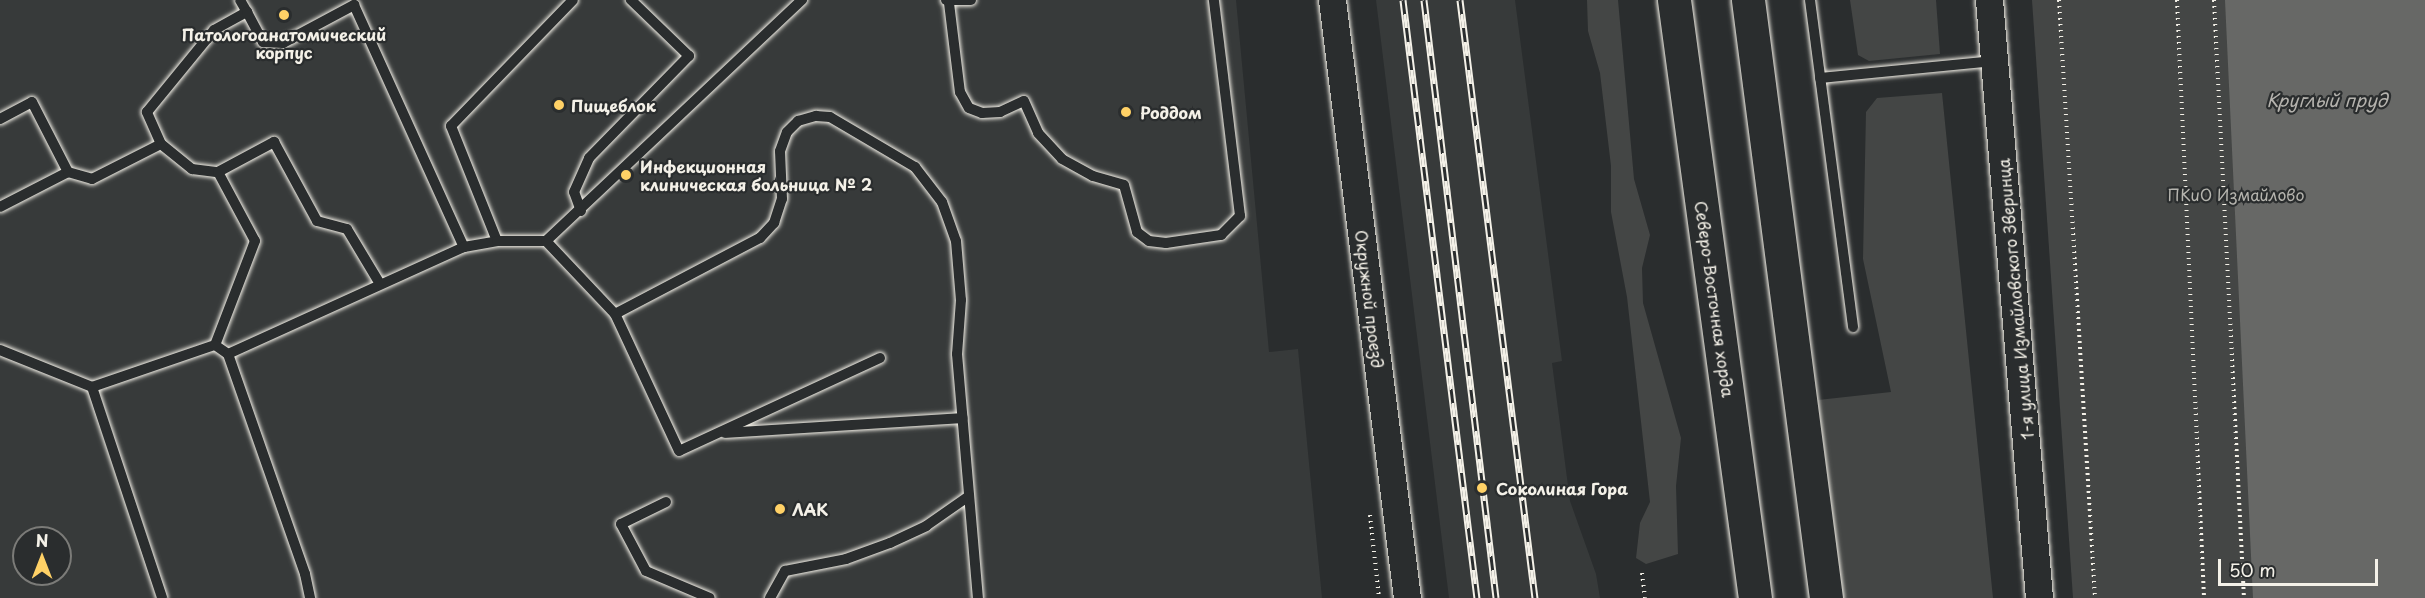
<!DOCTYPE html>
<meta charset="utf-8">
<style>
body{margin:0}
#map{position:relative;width:2425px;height:598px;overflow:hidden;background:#2a2d2e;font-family:"Playpen Sans",sans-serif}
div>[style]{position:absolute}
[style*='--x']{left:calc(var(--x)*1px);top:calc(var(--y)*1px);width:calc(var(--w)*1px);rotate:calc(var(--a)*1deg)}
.built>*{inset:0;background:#373a3a}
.green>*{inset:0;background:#444645}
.water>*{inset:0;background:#676866}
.path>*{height:4px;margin-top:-2px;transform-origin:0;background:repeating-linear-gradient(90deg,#f4f1e8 0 1.5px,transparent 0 6px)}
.roads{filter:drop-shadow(0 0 2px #f4f1e8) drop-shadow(0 0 2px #f4f1e8)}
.service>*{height:10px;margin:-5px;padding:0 5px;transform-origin:5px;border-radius:5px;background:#2a2d2e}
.tertiary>*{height:27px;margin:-13.5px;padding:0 13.5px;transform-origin:13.5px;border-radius:13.5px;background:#2a2d2e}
.primary>*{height:33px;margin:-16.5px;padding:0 16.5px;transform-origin:16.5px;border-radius:16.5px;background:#2a2d2e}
.rail>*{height:7px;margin-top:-3.5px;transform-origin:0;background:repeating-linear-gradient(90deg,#2a2d2e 0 14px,#f4f1e8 0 28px);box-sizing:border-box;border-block:2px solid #f4f1e8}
.dots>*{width:16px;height:16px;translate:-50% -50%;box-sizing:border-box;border:3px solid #2a2d2e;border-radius:50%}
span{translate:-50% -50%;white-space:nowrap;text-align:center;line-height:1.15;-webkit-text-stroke:4.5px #2a2d2e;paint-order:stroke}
.poi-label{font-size:16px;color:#f4f1e8;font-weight:700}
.left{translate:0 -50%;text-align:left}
.park-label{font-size:16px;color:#b6b5af}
.street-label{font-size:16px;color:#f4f1e8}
.water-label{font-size:18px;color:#b5b3ae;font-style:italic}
.north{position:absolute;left:12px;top:526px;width:60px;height:60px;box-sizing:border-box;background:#2a2d2e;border:2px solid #7b7b78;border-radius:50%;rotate:0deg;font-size:16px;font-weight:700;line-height:24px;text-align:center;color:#f4f1e8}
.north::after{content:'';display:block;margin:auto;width:21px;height:27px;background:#ffd166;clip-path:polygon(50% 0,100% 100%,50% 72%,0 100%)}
.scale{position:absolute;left:2218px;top:559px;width:160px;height:27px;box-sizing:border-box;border:3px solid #f4f1e8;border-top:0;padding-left:8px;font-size:18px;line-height:21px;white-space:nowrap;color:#f4f1e8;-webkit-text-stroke:4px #2a2d2e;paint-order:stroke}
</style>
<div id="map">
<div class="built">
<i style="clip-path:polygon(evenodd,0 0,1236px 0,1269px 352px,1298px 349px,1322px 598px,0 598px,0 0,24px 538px,60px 538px,60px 574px,24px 574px,24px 538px)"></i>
<i style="clip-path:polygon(1376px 0,1515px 0,1562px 361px,1552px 363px,1570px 501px,1596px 574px,1600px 598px,1449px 598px)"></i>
</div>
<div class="green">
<i style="clip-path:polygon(1587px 0,1618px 0,1634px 179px,1650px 235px,1642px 268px,1643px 303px,1681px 438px,1676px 486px,1678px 554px,1646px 564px,1636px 558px,1640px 523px,1650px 502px,1627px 297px,1611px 212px,1611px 166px,1600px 73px,1588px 31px)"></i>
<i style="clip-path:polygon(1850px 0,1936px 0,1940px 54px,1869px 61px,1858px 55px)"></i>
<i style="clip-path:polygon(2032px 0,2425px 0,2425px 598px,2073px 598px)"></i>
<i style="clip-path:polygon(1942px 93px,1993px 598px,1843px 598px,1818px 400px,1891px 392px,1863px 259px,1866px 112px,1877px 98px)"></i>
</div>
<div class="water">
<i style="clip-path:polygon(2225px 0,2425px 0,2425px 598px,2253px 598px)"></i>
</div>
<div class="path">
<i style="--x:2059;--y:0;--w:599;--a:86.55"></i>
<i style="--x:2177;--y:0;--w:599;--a:87.41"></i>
<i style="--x:2214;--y:0;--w:599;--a:87.13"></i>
<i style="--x:1370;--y:515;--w:83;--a:83.8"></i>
<i style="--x:1642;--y:573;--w:25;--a:83"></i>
</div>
<div class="roads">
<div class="service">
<i style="--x:240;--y:0;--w:14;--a:60"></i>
<i style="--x:946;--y:0;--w:25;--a:0"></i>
<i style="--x:1810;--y:0;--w:330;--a:82.5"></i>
<i style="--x:949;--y:3;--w:90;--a:83"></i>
<i style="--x:960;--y:92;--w:18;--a:61"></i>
<i style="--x:969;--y:108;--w:14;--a:21"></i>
<i style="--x:982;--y:113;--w:18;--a:-3"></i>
<i style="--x:1000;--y:112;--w:26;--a:-25"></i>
<i style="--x:1024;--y:101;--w:35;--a:66"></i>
<i style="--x:1038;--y:133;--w:35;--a:47"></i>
<i style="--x:1062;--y:159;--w:35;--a:29"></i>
<i style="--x:1093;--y:176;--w:32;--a:16"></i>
<i style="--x:1124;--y:185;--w:49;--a:74.5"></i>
<i style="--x:1137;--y:232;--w:15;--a:37"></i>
<i style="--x:1149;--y:241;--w:17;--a:7"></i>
<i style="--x:1166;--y:243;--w:56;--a:-8.3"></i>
<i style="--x:1221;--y:235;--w:27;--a:-45"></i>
<i style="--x:1240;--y:216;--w:218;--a:-96.9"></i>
<i style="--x:1820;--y:78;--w:175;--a:-5.6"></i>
<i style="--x:0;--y:119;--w:36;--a:-28"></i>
<i style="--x:32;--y:102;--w:79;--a:62.8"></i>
<i style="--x:68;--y:172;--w:76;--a:152.8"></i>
<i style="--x:161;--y:144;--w:35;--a:-114"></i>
<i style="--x:147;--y:112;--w:106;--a:-50.7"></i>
<i style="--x:214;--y:30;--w:38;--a:-29"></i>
<i style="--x:247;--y:12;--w:34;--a:62"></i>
<i style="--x:263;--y:42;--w:20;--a:3"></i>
<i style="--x:283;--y:43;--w:81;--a:-28.2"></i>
<i style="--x:354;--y:5;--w:266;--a:65.6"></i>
<i style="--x:68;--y:172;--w:25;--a:16"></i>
<i style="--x:92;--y:179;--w:77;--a:-26.9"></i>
<i style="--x:161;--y:144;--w:40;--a:39"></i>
<i style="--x:192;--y:169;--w:26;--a:7"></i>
<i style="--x:218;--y:172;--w:78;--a:61.8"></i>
<i style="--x:255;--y:241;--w:111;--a:111"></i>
<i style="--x:218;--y:172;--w:64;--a:-28.2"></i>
<i style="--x:274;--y:142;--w:90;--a:61.4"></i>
<i style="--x:317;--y:221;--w:31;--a:15"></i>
<i style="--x:347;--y:229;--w:64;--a:59"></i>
<i style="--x:581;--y:211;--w:20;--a:-110"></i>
<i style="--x:574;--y:192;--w:37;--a:-66"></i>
<i style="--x:589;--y:158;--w:143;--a:-45.6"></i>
<i style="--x:689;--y:56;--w:81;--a:-136"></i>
<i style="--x:497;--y:241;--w:124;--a:-111.8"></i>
<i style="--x:451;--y:126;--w:175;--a:-45.9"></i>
<i style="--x:546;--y:241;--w:352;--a:-43.3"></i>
<i style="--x:0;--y:350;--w:99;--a:21.9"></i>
<i style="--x:92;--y:387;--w:130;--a:-18.9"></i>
<i style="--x:215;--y:345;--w:16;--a:35"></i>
<i style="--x:228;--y:354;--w:233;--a:70.7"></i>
<i style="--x:305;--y:574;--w:25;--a:78"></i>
<i style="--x:228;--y:354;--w:259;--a:-24.4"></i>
<i style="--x:464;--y:247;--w:34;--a:-10"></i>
<i style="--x:497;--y:241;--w:49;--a:0"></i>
<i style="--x:546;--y:241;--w:100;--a:46.6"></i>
<i style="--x:880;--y:358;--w:221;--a:155.2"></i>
<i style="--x:679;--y:451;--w:151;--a:-115"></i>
<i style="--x:615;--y:314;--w:164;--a:-27.7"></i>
<i style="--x:760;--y:238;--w:21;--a:-47"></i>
<i style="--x:774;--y:223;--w:25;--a:-72"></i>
<i style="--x:782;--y:199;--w:48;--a:-92.4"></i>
<i style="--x:780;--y:151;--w:20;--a:-70"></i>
<i style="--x:787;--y:132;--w:16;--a:-45"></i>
<i style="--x:798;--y:121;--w:19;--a:-16"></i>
<i style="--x:816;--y:116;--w:14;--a:4"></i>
<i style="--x:830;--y:117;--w:99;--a:30.5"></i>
<i style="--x:915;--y:167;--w:44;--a:52.4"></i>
<i style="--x:942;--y:202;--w:41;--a:70.3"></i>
<i style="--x:956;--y:241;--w:59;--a:85.2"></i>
<i style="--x:961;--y:300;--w:54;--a:94.2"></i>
<i style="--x:957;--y:354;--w:245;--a:85.1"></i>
<i style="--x:92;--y:387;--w:222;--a:71.6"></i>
<i style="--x:725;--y:433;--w:238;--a:-3.6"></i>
<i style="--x:666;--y:502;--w:50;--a:153.9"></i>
<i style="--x:621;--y:524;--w:53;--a:62"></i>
<i style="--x:646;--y:571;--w:69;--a:22.9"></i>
<i style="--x:770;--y:598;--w:31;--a:-61"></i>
<i style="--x:785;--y:571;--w:62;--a:-11.1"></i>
<i style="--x:846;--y:559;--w:47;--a:-20"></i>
<i style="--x:890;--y:543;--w:40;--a:-25"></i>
<i style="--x:926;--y:526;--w:52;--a:-34.9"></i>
</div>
<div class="tertiary">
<i style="--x:1332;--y:0;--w:603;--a:82.85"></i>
<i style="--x:1989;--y:0;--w:600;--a:85.22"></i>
</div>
<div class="primary">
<i style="--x:1674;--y:0;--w:603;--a:82.29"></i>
<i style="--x:1748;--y:0;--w:603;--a:82.57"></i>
</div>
</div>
<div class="rail">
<i style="--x:1403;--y:0;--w:603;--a:82.95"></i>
<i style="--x:1424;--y:0;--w:602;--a:83.13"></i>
<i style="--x:1460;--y:0;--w:603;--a:82.85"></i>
</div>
<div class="dots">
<i style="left:284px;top:15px;background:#ffd166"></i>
<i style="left:559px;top:105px;background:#ffd166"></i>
<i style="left:1126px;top:112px;background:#ffd166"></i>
<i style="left:626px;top:175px;background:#ffd166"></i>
<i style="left:1482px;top:488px;background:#ffd166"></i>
<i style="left:780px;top:509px;background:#ffd166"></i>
</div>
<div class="poi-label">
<span style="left:284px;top:43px">Патологоанатомический<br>корпус</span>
<span class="left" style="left:571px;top:105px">Пищеблок</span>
<span class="left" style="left:1140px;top:112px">Роддом</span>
<span class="left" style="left:640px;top:175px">Инфекционная<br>клиническая больница № 2</span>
<span class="left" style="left:1496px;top:488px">Соколиная Гора</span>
<span class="left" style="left:792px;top:509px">ЛАК</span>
</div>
<div class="park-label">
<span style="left:2236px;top:194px">ПКиО Измайлово</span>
</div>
<div class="street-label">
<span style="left:1370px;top:299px;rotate:83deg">Окружной проезд</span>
<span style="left:1715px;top:299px;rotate:82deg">Северо-Восточная хорда</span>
<span style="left:2015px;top:299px;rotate:-95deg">1-я улица Измайловского Зверинца</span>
</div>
<div class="water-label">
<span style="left:2327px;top:100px">Круглый пруд</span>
</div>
<div class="north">N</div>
<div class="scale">50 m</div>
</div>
